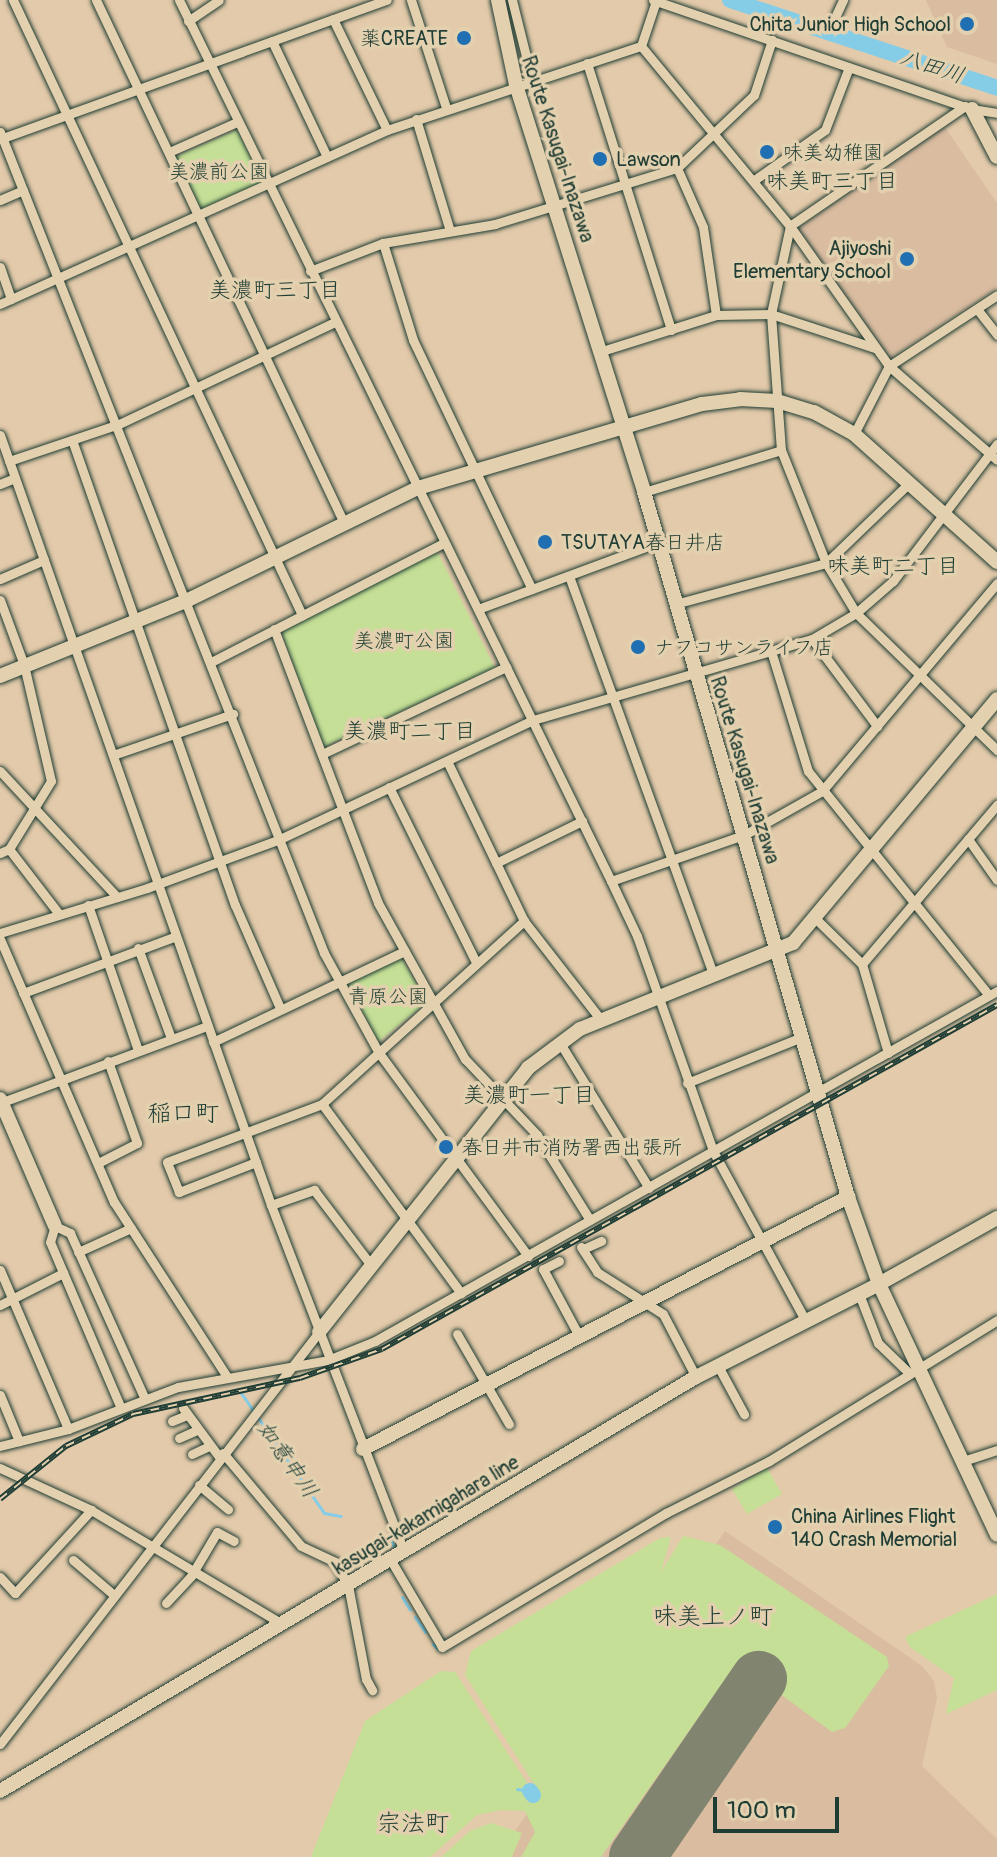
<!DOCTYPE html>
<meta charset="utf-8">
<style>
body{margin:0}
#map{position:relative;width:997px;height:1857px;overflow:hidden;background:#e3caaa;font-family:Pangolin,"Klee One",sans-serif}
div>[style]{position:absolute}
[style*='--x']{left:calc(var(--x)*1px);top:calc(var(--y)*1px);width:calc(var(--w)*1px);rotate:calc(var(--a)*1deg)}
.built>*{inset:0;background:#dabca0}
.green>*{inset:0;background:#c5df96}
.stream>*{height:3px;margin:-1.5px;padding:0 1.5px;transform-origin:1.5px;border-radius:1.5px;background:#85cde7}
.river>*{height:16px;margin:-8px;padding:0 8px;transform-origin:8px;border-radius:8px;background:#85cde7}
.runway>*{height:56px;margin:-28px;padding:0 28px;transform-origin:28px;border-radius:28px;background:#81846f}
.roads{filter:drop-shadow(0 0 2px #1f3d34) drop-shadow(0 0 2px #1f3d34)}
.street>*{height:9px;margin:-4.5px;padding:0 4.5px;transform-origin:4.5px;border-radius:4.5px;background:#e3d0ae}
.secondary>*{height:14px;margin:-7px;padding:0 7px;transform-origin:7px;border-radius:7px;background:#e3d0ae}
.primary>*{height:14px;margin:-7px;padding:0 7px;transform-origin:7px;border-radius:7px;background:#e3d0ae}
.rail>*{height:6px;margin-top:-3px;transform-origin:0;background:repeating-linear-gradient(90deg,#e3d0ae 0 9px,#1f3d34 0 18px);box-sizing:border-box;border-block:2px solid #1f3d34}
.dots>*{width:22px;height:22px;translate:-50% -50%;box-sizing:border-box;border:4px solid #e3d0ae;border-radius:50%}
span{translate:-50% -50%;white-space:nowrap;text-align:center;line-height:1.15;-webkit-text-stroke:7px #e3d0ae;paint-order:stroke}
.poi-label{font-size:20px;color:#1f3d34}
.right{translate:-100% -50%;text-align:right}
.left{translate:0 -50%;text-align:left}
.street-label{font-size:20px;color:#1f3d34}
.park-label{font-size:20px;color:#274539}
.water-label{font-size:22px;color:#24443d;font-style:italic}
.neighbourhood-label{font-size:22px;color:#1f3d34}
.quarter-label{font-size:24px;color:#1f3d34}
.scale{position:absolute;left:713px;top:1797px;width:126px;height:36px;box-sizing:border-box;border:4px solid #1f3d34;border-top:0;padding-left:10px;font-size:24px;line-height:28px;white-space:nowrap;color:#1f3d34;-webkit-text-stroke:6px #e3d0ae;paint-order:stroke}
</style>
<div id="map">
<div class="built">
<i style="clip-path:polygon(926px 0,997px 0,997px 64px,947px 47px)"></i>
<i style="clip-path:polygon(944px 126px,997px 203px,997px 288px,888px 359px,797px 229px)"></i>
<i style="clip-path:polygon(725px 1531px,922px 1666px,934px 1681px,937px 1698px,922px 1766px,997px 1839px,997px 1857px,497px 1857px)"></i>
</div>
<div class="green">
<i style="clip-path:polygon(237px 130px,263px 184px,200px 212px,175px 157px)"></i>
<i style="clip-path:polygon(437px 551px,495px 668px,323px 747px,281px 631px)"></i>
<i style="clip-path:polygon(401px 957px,427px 1002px,378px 1042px,347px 982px)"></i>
<i style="clip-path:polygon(767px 1468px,782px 1494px,747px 1514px,732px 1489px)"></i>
<i style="clip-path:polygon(683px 1536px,720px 1545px,887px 1657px,889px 1666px,845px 1728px,832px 1732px,737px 1662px,601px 1857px,521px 1857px,535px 1832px,525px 1811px,501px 1810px,477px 1815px,430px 1857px,311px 1857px,365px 1721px,441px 1671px,455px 1672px,531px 1789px,536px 1787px,465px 1675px,471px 1651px,660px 1538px,671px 1537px,661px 1572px)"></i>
<i style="clip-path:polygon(997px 1594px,997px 1690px,946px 1714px,954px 1678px,910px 1647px,905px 1637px)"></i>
<i style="clip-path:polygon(491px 1823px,522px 1833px,512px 1857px,441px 1857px,470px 1831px)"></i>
</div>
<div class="stream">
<i style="--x:241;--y:1393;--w:146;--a:55.3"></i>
<i style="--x:324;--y:1513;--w:17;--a:10"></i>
<i style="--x:391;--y:1538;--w:9;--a:72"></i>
<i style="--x:402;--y:1597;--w:15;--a:58"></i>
<i style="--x:415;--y:1617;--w:18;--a:56"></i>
<i style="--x:433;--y:1644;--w:6;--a:45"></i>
<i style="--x:517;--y:1789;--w:13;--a:9"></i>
<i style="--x:530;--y:1791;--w:6;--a:-108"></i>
</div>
<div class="river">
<i style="--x:730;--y:0;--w:281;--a:18.2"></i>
<i style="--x:530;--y:1791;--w:5;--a:53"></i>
</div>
<div class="runway">
<i style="--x:637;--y:1857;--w:216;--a:-55.6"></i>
</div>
<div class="roads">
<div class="street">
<i style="--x:13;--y:0;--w:680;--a:64.83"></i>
<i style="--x:96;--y:0;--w:577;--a:64.63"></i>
<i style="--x:179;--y:0;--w:981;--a:63.88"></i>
<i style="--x:611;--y:881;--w:61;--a:64.7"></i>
<i style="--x:637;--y:936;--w:228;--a:70.5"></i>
<i style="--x:713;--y:1151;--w:192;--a:61.4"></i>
<i style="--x:411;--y:0;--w:114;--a:72"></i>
<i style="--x:512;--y:0;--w:82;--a:76"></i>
<i style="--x:653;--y:0;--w:337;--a:18.9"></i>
<i style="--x:972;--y:109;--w:25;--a:9"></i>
<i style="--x:836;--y:15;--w:17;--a:-65"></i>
<i style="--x:333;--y:19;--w:123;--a:64.1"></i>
<i style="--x:188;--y:21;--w:37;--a:-34"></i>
<i style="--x:272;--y:41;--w:128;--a:64.6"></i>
<i style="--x:641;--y:46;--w:234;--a:50.4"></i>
<i style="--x:790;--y:226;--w:171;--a:54.7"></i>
<i style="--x:889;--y:366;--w:143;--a:41"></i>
<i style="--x:641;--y:46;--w:47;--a:-71.6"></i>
<i style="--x:587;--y:63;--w:280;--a:72.5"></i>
<i style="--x:965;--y:106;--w:212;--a:145.6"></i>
<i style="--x:790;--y:226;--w:90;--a:102.2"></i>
<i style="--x:771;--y:314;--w:136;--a:85.8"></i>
<i style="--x:781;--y:450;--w:122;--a:68.3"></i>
<i style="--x:826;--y:563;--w:58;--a:59"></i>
<i style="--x:856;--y:613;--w:197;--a:44.2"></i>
<i style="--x:416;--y:119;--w:117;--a:73.1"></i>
<i style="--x:0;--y:132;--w:883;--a:68.46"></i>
<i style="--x:324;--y:953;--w:114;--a:61.2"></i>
<i style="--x:379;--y:1053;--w:252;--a:53.7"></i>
<i style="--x:0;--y:139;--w:411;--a:-19.8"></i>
<i style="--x:169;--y:152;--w:74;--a:-23.8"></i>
<i style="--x:677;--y:168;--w:64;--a:66.2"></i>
<i style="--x:703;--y:227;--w:89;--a:81.6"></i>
<i style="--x:753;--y:181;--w:88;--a:-35.3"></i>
<i style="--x:825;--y:130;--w:67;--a:-69.1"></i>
<i style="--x:0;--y:200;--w:25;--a:-23"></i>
<i style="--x:383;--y:243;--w:102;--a:72.8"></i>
<i style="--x:413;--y:340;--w:276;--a:64.5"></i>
<i style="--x:0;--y:267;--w:34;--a:71"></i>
<i style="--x:310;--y:271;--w:78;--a:-21"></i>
<i style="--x:383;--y:243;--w:114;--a:-9.6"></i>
<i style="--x:495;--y:224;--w:190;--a:-17.1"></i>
<i style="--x:677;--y:168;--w:106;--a:-43.5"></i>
<i style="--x:754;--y:95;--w:58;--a:-71.9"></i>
<i style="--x:0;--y:304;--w:424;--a:-24.2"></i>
<i style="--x:387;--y:130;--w:268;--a:-18.3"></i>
<i style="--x:977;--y:309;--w:33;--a:52"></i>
<i style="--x:602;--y:351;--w:120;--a:-17.5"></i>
<i style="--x:716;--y:315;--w:55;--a:-1"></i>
<i style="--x:771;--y:314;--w:109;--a:18.1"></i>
<i style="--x:854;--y:434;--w:76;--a:-62.8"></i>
<i style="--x:889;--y:366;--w:129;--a:-33.3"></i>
<i style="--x:0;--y:435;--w:816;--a:70.61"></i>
<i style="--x:271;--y:1205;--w:371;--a:69"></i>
<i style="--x:72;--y:440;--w:493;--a:70.7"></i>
<i style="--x:235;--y:905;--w:112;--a:66.4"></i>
<i style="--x:9;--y:461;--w:116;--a:-18.6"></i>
<i style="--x:119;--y:424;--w:239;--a:-25.3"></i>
<i style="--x:0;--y:484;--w:16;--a:-22"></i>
<i style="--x:644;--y:492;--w:143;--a:-17"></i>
<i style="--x:569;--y:576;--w:423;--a:70.1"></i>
<i style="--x:0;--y:579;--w:48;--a:-23.4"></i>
<i style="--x:0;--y:600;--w:69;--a:69.7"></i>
<i style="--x:24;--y:665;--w:119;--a:76.9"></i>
<i style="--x:51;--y:781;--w:80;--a:121.7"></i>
<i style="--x:9;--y:849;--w:10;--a:156"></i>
<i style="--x:675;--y:604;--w:156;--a:-15.2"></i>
<i style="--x:826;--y:563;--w:115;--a:-43.9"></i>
<i style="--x:478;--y:609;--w:193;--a:-20.3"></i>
<i style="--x:274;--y:629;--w:293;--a:69.2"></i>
<i style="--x:378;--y:903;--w:179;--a:60.9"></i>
<i style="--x:465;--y:1059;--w:105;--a:46.5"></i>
<i style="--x:537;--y:1135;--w:100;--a:58.1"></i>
<i style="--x:812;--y:639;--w:109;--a:53.2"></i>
<i style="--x:771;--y:651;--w:126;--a:72.9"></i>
<i style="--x:808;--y:771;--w:288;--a:51.1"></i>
<i style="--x:213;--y:661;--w:259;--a:-27.1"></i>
<i style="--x:322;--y:754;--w:204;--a:-25.3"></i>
<i style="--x:113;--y:755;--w:127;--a:-18.9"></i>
<i style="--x:447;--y:761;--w:178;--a:64.3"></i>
<i style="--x:524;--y:921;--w:125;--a:52.1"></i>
<i style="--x:0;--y:771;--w:172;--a:47.1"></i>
<i style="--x:389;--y:787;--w:195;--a:63.6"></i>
<i style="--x:968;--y:839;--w:50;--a:54.7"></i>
<i style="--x:9;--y:849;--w:82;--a:52.4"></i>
<i style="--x:496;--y:863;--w:96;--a:-26"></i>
<i style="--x:611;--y:881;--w:141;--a:-19.1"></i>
<i style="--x:744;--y:835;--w:90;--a:-29.4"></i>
<i style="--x:822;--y:791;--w:272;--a:-49.9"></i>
<i style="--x:88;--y:905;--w:153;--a:71"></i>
<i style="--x:815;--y:918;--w:66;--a:44.4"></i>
<i style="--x:0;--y:933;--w:154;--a:-17"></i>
<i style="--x:147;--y:888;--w:142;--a:-20.2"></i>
<i style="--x:280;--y:839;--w:280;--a:-25.2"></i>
<i style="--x:533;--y:720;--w:291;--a:-16.2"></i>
<i style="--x:812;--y:639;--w:51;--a:-30.6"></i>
<i style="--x:856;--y:613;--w:49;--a:-40.9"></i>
<i style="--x:893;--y:581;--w:172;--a:-52.8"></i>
<i style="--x:0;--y:939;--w:287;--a:66.6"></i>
<i style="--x:114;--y:1202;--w:208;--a:57.1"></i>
<i style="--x:138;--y:948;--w:96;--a:69.9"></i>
<i style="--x:23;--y:993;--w:163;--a:-20.4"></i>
<i style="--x:213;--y:1042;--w:212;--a:-25.4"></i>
<i style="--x:560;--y:1043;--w:170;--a:58.5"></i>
<i style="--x:888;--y:1053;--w:93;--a:-106.3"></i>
<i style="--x:862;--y:964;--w:209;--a:-49.7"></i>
<i style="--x:687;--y:1083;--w:124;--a:-21.8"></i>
<i style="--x:0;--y:1103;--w:221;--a:-20.4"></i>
<i style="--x:322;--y:1104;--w:235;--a:53.7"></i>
<i style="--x:256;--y:1162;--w:83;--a:158.7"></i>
<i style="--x:179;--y:1192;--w:32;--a:-112"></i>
<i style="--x:167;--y:1162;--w:165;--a:-20.5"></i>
<i style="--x:322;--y:1104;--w:273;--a:-42.2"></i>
<i style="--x:98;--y:1163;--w:44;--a:-27.1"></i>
<i style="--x:137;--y:1143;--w:87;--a:-109.5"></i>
<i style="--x:271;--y:1205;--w:46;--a:-19.2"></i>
<i style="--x:314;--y:1190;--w:94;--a:52.8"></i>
<i style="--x:581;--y:1247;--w:30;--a:57"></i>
<i style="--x:597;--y:1272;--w:78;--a:32.5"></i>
<i style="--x:663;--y:1314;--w:71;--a:62.4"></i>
<i style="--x:583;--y:1249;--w:20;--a:-24"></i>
<i style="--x:78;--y:1252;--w:58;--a:-24.4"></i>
<i style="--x:559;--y:1261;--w:18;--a:153"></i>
<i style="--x:543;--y:1269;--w:74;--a:61.7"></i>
<i style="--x:0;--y:1270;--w:173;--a:66.8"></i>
<i style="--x:859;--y:1294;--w:53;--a:68.8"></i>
<i style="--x:878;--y:1343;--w:42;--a:44"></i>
<i style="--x:0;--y:1305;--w:71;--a:-26.9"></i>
<i style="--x:457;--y:1334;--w:104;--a:60"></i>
<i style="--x:718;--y:1366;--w:55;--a:61.6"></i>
<i style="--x:0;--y:1395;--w:50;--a:67.6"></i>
<i style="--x:120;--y:1406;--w:178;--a:-113.1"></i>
<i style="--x:50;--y:1242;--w:17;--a:-73"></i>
<i style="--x:55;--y:1226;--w:17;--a:25"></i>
<i style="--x:70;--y:1233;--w:180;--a:65.7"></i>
<i style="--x:183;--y:1408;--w:62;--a:53.5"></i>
<i style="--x:172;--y:1421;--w:16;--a:-22"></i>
<i style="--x:179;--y:1438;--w:17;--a:-24"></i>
<i style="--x:0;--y:1446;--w:70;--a:-14"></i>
<i style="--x:68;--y:1429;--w:118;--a:-20.9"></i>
<i style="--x:178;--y:1387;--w:152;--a:-10.2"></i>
<i style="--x:328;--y:1360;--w:51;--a:-22"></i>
<i style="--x:375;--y:1341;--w:714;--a:-29.37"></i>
<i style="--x:223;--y:1453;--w:121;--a:50"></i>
<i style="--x:301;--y:1546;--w:38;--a:25"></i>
<i style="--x:335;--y:1562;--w:26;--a:61"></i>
<i style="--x:348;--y:1585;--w:96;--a:79.2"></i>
<i style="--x:366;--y:1679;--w:13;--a:61"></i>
<i style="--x:192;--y:1454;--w:19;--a:-25"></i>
<i style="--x:963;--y:1461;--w:36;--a:-18"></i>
<i style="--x:0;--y:1468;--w:100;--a:24.8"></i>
<i style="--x:91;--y:1510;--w:222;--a:30.8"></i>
<i style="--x:199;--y:1485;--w:38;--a:40"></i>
<i style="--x:390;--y:1559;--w:102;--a:59.4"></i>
<i style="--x:442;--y:1647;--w:261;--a:-30.9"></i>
<i style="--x:666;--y:1513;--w:115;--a:-26.8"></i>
<i style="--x:769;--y:1461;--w:268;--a:-31.7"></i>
<i style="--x:73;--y:1560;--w:54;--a:40.5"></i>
<i style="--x:0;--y:1577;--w:22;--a:47"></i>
<i style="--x:15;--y:1593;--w:113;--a:-47.5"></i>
<i style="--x:166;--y:1603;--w:37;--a:-47"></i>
<i style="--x:191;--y:1576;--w:51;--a:-59.4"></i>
<i style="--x:217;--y:1532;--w:19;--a:28"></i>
<i style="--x:0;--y:1744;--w:521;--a:-52.25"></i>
</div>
<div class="secondary">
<i style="--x:972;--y:109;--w:54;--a:62.5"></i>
<i style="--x:0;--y:676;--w:203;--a:-22"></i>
<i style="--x:188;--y:600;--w:256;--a:-26"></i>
<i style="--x:418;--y:488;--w:296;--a:-16.5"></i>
<i style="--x:702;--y:404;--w:38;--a:-7"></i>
<i style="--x:740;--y:399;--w:37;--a:3"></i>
<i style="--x:777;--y:401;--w:39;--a:17"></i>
<i style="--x:814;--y:412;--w:46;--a:28.8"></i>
<i style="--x:854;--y:434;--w:192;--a:41.8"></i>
<i style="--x:0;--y:1099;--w:138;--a:66.6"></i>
<i style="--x:879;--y:1284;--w:135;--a:-29.2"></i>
<i style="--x:319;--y:1332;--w:337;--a:-51.6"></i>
<i style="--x:528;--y:1068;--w:65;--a:-36.9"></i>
<i style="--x:580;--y:1029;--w:230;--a:-22"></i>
<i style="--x:793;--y:943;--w:318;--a:-50.1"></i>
<i style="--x:363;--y:1449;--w:547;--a:-27.46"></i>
</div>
<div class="primary">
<i style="--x:498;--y:0;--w:87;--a:78"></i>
<i style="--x:516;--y:85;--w:427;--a:72.5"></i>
<i style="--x:644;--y:492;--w:734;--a:73.86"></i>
<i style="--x:848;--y:1197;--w:92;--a:70.4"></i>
<i style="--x:879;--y:1284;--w:277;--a:64.8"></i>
<i style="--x:0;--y:1791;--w:810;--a:-30.75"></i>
<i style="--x:696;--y:1377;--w:205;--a:-26.9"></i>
</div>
</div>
<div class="rail">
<i style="--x:0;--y:1499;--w:85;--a:-38.8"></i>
<i style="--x:66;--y:1446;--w:74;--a:-25.5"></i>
<i style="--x:133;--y:1414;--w:171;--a:-12.2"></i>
<i style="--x:300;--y:1378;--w:87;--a:-19.5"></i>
<i style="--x:382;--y:1349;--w:705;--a:-29.22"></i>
</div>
<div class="dots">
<i style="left:967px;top:24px;background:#1f6fb2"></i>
<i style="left:464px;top:38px;background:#1f6fb2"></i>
<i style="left:767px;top:152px;background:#1f6fb2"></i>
<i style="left:600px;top:159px;background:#1f6fb2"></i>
<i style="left:907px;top:259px;background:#1f6fb2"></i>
<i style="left:545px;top:542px;background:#1f6fb2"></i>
<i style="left:638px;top:647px;background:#1f6fb2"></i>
<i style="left:446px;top:1147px;background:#1f6fb2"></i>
<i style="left:775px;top:1527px;background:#1f6fb2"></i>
</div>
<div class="poi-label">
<span class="right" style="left:951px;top:24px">Chita Junior High School</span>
<span class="right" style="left:448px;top:38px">薬CREATE</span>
<span class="left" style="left:783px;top:152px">味美幼稚園</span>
<span class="left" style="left:616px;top:159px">Lawson</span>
<span class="right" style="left:891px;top:260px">Ajiyoshi<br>Elementary School</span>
<span class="left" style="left:561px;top:542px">TSUTAYA春日井店</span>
<span class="left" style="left:654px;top:647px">ナフコサンライフ店</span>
<span class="left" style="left:462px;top:1147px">春日井市消防署西出張所</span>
<span class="left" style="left:791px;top:1528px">China Airlines Flight<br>140 Crash Memorial</span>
</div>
<div class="street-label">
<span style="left:558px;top:149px;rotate:72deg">Route Kasugai-Inazawa</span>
<span style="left:745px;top:770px;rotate:73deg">Route Kasugai-Inazawa</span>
<span style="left:426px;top:1515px;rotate:-31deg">kasugai-kakamigahara line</span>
</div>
<div class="park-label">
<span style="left:219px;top:171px">美濃前公園</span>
<span style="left:404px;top:640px">美濃町公園</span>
<span style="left:388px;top:996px">青原公園</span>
</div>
<div class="water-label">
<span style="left:932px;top:67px;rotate:18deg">八田川</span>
<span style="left:287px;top:1460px;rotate:55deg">如意申川</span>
</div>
<div class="neighbourhood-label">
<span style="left:832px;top:182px">味美町三丁目</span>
<span style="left:275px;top:291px">美濃町三丁目</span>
<span style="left:893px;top:567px">味美町二丁目</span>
<span style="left:410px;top:732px">美濃町二丁目</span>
<span style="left:529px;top:1096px">美濃町一丁目</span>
</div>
<div class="quarter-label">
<span style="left:183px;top:1114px">稲口町</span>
<span style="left:713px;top:1617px">味美上ノ町</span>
<span style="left:413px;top:1824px">宗法町</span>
</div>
<div class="scale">100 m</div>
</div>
